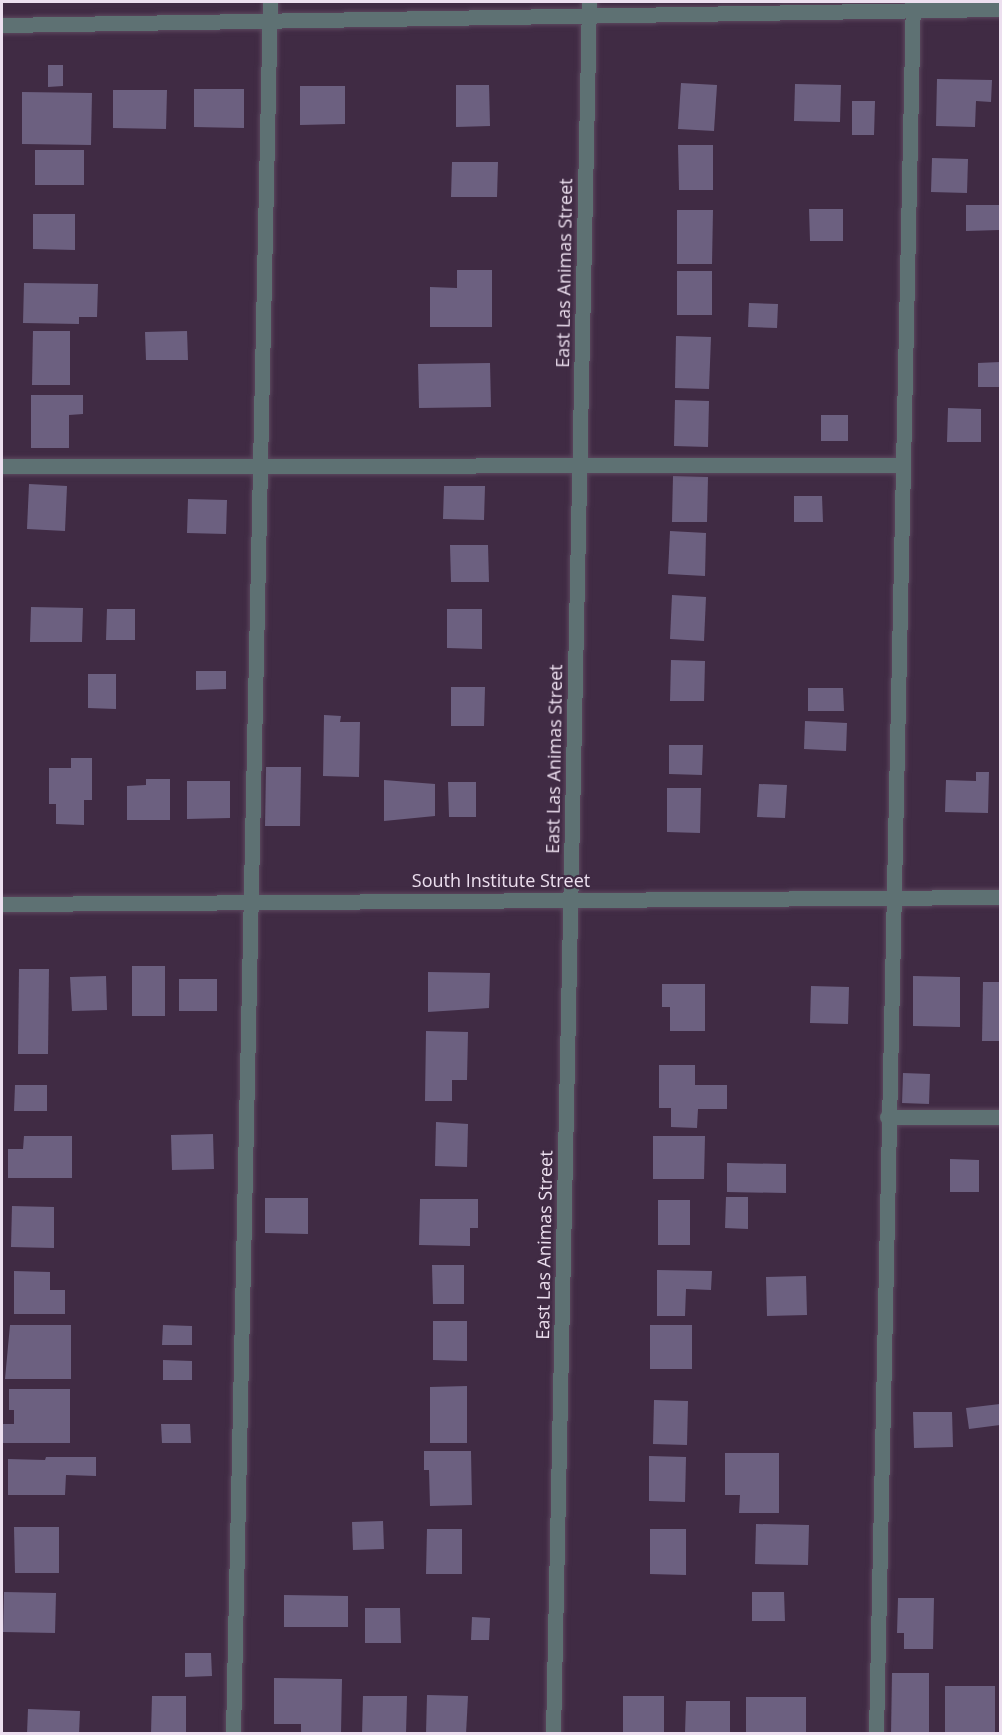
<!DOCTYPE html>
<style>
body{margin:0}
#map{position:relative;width:1002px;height:1735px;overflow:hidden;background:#402b44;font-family:"Open Sans",sans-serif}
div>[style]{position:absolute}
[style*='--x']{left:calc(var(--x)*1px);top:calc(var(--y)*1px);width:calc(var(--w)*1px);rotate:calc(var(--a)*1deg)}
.building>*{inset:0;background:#6c6080}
.roads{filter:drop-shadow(0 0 2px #5c485f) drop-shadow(0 0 2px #5c485f)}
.minor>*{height:15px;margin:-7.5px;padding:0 7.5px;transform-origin:7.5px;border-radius:7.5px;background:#5e7173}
span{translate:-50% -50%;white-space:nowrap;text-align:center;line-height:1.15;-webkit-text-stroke:4.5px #402b44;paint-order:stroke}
.street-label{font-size:18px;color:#ecdfef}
.frame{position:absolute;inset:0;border:3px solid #ecdfef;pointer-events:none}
</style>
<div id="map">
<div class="building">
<i style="clip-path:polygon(48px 65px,63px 65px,63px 86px,48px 87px)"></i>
<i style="clip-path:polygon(937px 79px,992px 80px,991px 102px,976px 101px,975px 127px,936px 126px)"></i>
<i style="clip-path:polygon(681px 83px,717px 85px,714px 131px,678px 129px)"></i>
<i style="clip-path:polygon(795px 84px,841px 85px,840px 122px,794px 121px)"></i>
<i style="clip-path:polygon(456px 85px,489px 85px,490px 126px,456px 127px)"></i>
<i style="clip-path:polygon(300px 86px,345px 86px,345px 124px,300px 125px)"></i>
<i style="clip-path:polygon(194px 89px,244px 89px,244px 128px,194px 127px)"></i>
<i style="clip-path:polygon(113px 90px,167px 90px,166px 129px,113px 128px)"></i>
<i style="clip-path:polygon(22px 92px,92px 93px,91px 145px,22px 144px)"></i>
<i style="clip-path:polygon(852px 101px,875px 101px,874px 135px,852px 135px)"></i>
<i style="clip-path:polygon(678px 145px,713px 145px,713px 190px,679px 190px)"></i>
<i style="clip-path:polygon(35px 150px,84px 150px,84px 185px,35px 185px)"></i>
<i style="clip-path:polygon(932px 158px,968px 159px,967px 193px,931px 192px)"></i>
<i style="clip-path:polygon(452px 162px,498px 162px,497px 197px,451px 197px)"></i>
<i style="clip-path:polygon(966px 205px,999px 205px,999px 230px,966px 231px)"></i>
<i style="clip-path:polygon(809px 209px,843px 209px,843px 241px,810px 241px)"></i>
<i style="clip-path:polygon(677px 210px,713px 210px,712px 264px,677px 264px)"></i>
<i style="clip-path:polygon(33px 214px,75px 214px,75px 250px,33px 249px)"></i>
<i style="clip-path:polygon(457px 270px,492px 270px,492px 327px,430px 327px,430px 287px,457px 288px)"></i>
<i style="clip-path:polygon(677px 271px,712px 271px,712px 315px,677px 315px)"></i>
<i style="clip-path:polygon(24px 283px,98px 284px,97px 317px,79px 317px,79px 324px,23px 323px)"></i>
<i style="clip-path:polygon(749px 303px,778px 304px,777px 328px,748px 327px)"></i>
<i style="clip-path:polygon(33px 331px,70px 331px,70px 385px,32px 385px)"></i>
<i style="clip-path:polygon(187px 331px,188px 360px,146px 360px,145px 332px)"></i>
<i style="clip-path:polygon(676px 336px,711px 337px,709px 389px,675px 388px)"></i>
<i style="clip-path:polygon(1000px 362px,1000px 387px,978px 387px,978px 363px)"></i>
<i style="clip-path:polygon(490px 363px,491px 407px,419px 408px,418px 364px)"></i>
<i style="clip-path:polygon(31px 395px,83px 395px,83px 414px,69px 415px,69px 448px,31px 448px)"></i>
<i style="clip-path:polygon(675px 400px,709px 401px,708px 447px,674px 446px)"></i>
<i style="clip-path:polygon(948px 408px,981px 409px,981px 442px,947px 442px)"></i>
<i style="clip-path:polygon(821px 415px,848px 415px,848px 441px,821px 441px)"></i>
<i style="clip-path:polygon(673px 476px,708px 477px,707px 522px,672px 522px)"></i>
<i style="clip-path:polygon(29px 484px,67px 486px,65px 531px,27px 529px)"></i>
<i style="clip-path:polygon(444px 486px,485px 486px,484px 520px,443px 519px)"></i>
<i style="clip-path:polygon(794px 496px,822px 496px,823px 522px,794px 522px)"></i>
<i style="clip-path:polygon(188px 499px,227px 500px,226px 534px,187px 533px)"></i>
<i style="clip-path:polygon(670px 531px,706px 533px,705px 576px,668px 574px)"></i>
<i style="clip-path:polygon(450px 545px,488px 545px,489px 582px,451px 582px)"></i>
<i style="clip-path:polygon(672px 595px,706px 597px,704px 641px,670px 639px)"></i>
<i style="clip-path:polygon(31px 607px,83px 608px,82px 642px,30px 642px)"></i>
<i style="clip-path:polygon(107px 609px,135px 609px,135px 640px,106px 640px)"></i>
<i style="clip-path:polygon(447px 609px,482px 609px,482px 649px,447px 648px)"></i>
<i style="clip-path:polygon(671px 660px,705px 661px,704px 701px,670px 701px)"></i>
<i style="clip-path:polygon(196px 671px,226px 671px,226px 689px,196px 690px)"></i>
<i style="clip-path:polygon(88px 674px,116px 674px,116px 709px,88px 708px)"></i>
<i style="clip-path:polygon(451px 687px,485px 687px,484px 726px,451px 726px)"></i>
<i style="clip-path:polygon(808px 688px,843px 688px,844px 711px,808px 711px)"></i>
<i style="clip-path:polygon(324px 715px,341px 716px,340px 722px,360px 722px,359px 777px,323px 776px)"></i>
<i style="clip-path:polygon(805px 721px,847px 723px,846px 751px,804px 749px)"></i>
<i style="clip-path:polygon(669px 745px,703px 745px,702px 775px,669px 774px)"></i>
<i style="clip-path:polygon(71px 758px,92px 758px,92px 800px,84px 800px,84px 825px,56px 824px,56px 804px,49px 804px,49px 768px,71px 768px)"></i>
<i style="clip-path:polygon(266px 767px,301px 767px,300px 826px,265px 826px)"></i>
<i style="clip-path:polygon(976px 772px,989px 772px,988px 813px,945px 812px,946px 780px,976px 781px)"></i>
<i style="clip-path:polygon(146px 779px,170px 779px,170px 820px,127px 820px,127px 786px,146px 785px)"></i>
<i style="clip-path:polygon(384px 780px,435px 784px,435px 816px,384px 821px)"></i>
<i style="clip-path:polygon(187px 781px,230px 781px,230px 818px,187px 819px)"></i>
<i style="clip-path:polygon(448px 782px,476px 782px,476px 817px,449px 817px)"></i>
<i style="clip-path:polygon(759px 784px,787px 785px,785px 818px,757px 817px)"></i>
<i style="clip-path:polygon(667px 788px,701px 788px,700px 833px,667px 832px)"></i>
<i style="clip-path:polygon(132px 966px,165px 966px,165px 1016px,132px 1016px)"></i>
<i style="clip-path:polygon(19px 969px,49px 969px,48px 1054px,18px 1054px)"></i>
<i style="clip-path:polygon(428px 972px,490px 973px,489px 1008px,428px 1012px)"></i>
<i style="clip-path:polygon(106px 976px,107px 1010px,72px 1011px,70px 977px)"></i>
<i style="clip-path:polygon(913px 976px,960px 977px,960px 1027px,913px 1026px)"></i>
<i style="clip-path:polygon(179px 979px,217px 979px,217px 1011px,179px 1011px)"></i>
<i style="clip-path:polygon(983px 982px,1000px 982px,1000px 1041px,982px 1041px)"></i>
<i style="clip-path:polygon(662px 984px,705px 984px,705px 1031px,670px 1031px,670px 1007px,662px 1007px)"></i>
<i style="clip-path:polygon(811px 986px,849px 987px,848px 1024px,810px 1023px)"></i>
<i style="clip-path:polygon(426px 1031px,468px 1032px,467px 1080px,452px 1080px,452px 1101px,425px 1101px)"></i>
<i style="clip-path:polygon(659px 1065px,695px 1065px,695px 1085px,727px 1085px,727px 1109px,698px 1109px,697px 1128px,671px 1127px,671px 1108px,659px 1108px)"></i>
<i style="clip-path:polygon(903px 1073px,930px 1074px,929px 1104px,902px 1103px)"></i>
<i style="clip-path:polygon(15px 1085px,47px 1085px,47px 1111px,14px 1111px)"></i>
<i style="clip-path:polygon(436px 1122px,468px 1124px,467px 1167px,435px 1166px)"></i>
<i style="clip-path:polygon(213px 1134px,214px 1169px,172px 1170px,171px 1135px)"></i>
<i style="clip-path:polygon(24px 1136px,72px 1136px,72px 1178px,8px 1178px,8px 1149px,23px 1149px)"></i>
<i style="clip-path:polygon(653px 1136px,705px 1136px,704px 1179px,653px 1179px)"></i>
<i style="clip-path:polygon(950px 1159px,979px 1160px,979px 1192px,950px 1192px)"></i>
<i style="clip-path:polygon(727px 1163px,786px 1164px,786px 1193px,727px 1192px)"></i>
<i style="clip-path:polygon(726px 1197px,748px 1197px,748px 1229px,725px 1228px)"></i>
<i style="clip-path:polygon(265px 1198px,308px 1198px,308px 1234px,265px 1233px)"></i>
<i style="clip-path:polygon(420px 1199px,478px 1199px,478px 1228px,470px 1228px,470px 1246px,419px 1245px)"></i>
<i style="clip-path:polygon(658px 1200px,690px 1200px,690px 1245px,658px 1245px)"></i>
<i style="clip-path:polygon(12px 1206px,54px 1207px,54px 1248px,11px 1247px)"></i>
<i style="clip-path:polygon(432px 1265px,464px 1265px,464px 1304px,433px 1304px)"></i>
<i style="clip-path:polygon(657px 1270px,712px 1271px,711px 1290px,686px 1289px,685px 1316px,657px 1316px)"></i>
<i style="clip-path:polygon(14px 1271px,50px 1272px,50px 1290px,65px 1290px,65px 1314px,14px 1314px)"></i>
<i style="clip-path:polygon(806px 1276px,807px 1315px,767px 1316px,766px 1277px)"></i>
<i style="clip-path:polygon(433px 1321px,467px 1321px,467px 1361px,433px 1360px)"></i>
<i style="clip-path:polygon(10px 1325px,71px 1325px,71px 1379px,5px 1379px)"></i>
<i style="clip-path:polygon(163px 1325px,192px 1326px,192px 1345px,162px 1345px)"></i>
<i style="clip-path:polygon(650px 1325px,692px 1325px,692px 1369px,650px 1369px)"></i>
<i style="clip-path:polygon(163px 1360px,192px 1361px,192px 1380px,163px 1380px)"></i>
<i style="clip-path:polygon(467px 1386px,467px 1443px,430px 1443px,430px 1387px)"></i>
<i style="clip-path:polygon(9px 1389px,70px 1389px,70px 1443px,3px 1443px,3px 1424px,14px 1424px,14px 1410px,9px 1410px)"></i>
<i style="clip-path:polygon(654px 1400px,688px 1401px,687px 1445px,653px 1444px)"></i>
<i style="clip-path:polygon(1000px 1404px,1000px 1425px,969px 1429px,966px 1408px)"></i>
<i style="clip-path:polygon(913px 1412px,952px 1412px,953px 1447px,914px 1448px)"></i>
<i style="clip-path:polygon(161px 1424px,190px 1424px,191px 1443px,162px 1443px)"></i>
<i style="clip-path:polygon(424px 1451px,471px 1451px,472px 1505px,430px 1506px,429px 1470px,424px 1470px)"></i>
<i style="clip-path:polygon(725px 1453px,779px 1453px,779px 1513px,739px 1513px,740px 1495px,725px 1495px)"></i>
<i style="clip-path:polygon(649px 1456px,686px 1457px,685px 1502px,649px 1501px)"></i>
<i style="clip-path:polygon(46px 1457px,96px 1457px,96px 1476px,66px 1475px,65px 1495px,8px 1495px,8px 1459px,45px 1460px)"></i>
<i style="clip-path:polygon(383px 1521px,384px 1549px,353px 1550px,352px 1522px)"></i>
<i style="clip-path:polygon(756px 1524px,809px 1525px,808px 1565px,755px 1564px)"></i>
<i style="clip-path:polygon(14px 1527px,59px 1527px,59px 1573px,15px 1573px)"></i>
<i style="clip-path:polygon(427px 1529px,462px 1529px,462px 1574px,426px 1574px)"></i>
<i style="clip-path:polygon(650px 1529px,686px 1529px,686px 1575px,650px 1574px)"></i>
<i style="clip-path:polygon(4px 1592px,56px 1593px,55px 1633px,3px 1632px)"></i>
<i style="clip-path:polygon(752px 1592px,784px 1592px,785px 1621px,752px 1621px)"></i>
<i style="clip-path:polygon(284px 1595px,348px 1596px,348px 1627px,284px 1627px)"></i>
<i style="clip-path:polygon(898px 1598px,934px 1598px,933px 1649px,904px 1649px,904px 1633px,897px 1633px)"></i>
<i style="clip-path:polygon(365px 1608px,400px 1608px,401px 1643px,365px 1643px)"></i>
<i style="clip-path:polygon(472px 1617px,490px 1618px,489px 1640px,471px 1640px)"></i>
<i style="clip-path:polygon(185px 1653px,211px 1653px,212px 1676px,185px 1677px)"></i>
<i style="clip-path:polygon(892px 1673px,929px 1673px,929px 1734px,891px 1734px)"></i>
<i style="clip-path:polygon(274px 1678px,342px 1679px,341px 1734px,301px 1734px,301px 1724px,274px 1724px)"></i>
<i style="clip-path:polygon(945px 1686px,995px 1686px,995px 1734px,945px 1734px)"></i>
<i style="clip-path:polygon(427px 1695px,468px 1696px,466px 1734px,426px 1734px)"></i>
<i style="clip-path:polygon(152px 1696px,186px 1696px,186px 1734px,151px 1734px)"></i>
<i style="clip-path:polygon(363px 1696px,407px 1696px,406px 1734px,362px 1734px)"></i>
<i style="clip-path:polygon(623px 1696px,664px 1696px,664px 1734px,623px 1734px)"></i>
<i style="clip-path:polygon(746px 1697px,806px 1697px,806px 1734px,746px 1734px)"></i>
<i style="clip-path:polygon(686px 1701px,730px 1701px,730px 1734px,685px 1734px)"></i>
<i style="clip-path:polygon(28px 1709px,80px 1711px,79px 1734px,27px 1734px)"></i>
</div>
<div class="roads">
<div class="minor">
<i style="--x:2;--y:25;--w:998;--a:-0.92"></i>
<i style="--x:2;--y:466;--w:900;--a:-0.06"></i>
<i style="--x:2;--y:904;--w:998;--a:-0.4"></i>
<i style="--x:887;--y:1117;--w:113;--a:0"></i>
<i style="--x:233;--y:1734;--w:1732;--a:-88.78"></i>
<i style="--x:553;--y:1734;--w:1732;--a:-88.81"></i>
<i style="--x:876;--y:1734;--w:1732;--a:-88.78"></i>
</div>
</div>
<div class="street-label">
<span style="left:564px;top:273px;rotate:-89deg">East Las Animas Street</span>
<span style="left:554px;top:759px;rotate:-89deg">East Las Animas Street</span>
<span style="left:501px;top:880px">South Institute Street</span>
<span style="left:544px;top:1245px;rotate:-89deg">East Las Animas Street</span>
</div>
<div class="frame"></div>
</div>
